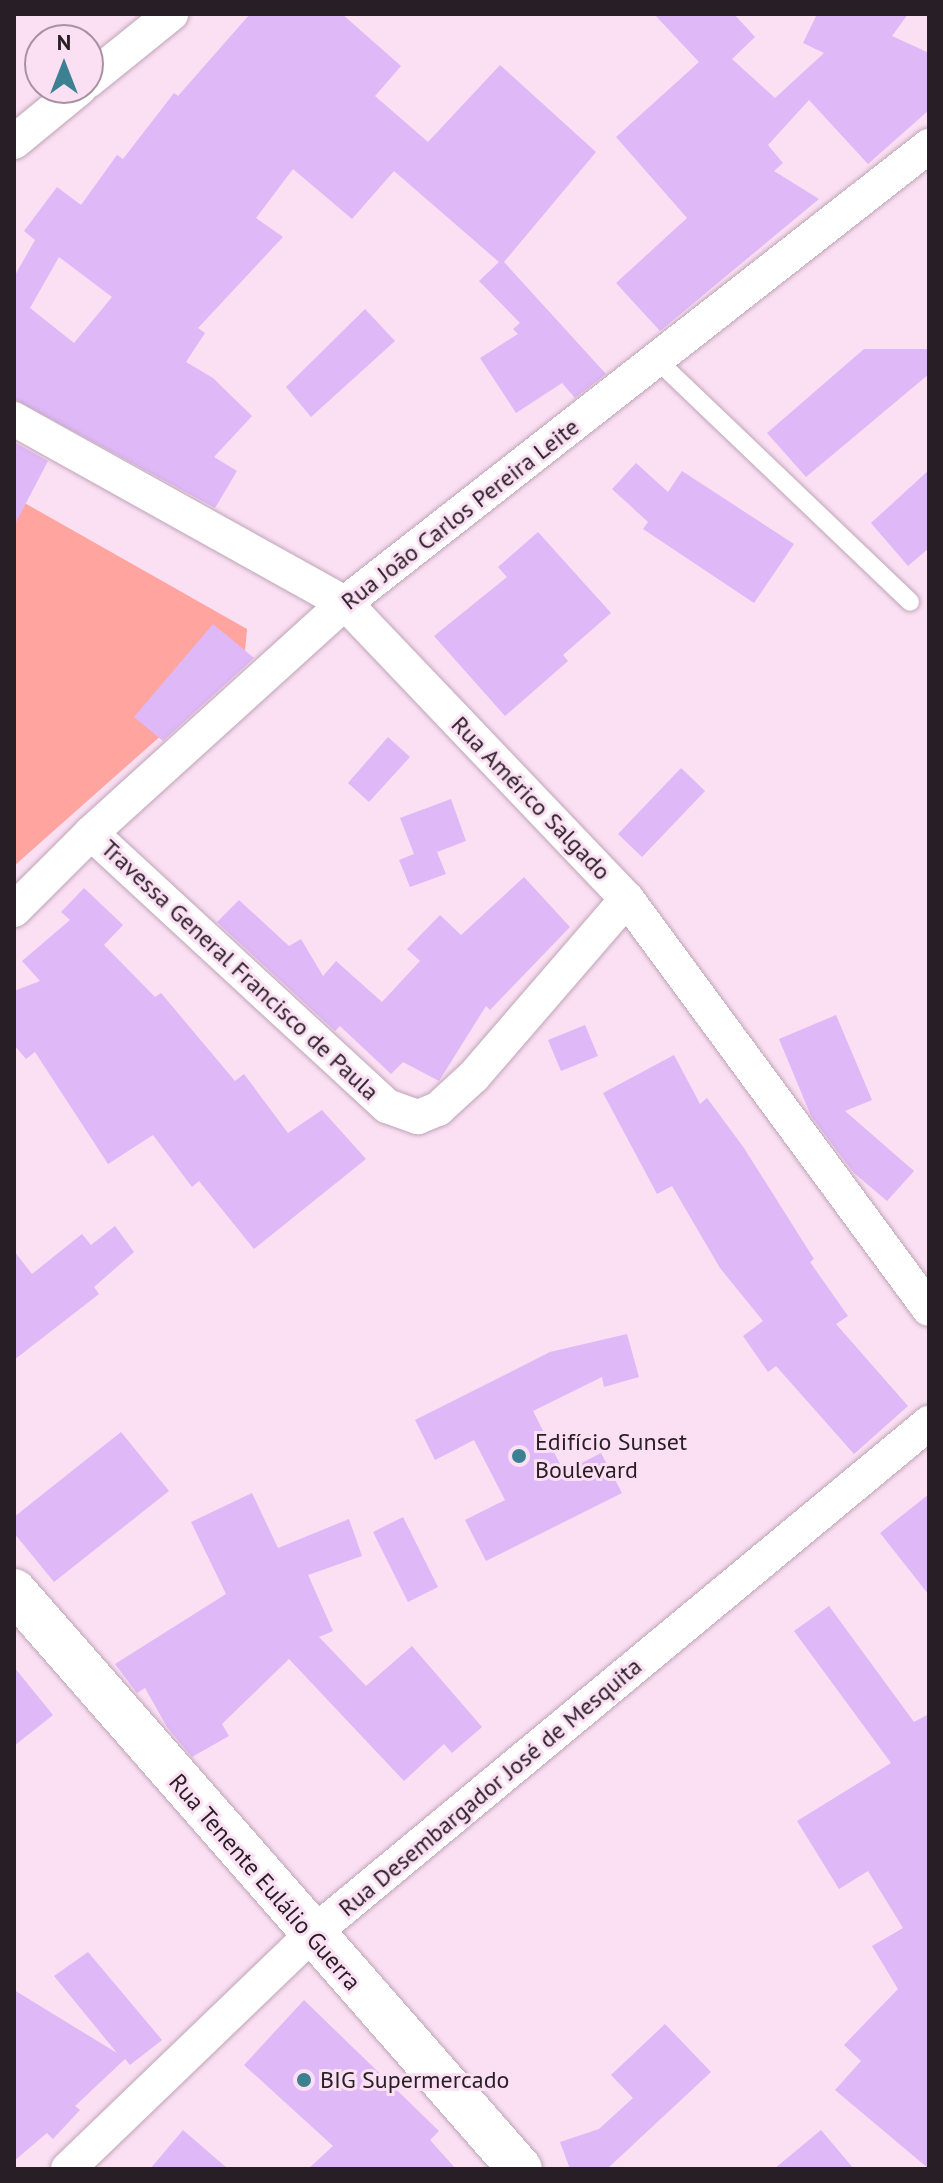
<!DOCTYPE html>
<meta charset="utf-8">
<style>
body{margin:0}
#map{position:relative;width:943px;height:2183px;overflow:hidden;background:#fbdff3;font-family:"PT Sans",sans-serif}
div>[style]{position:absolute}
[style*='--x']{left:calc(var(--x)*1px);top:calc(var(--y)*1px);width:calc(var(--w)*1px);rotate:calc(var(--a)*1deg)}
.green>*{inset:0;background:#ffa49e}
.building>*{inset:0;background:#dfb8f8}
.roads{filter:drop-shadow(0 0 2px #bea4b7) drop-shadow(0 0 2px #bea4b7)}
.lane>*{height:18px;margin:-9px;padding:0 9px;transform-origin:9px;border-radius:9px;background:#fff}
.street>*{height:34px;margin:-17px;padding:0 17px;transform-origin:17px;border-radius:17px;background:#fff}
.secondary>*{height:44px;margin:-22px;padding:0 22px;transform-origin:22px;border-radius:22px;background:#fff}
.dots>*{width:22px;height:22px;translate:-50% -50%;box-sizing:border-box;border:4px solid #fbdff3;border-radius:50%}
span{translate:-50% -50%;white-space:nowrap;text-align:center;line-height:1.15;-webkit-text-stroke:6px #fbdff3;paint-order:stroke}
.street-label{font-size:24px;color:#281e25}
.poi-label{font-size:24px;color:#281e25}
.left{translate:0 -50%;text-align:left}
.frame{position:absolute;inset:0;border:16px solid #281e25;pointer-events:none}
.north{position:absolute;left:24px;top:24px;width:80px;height:80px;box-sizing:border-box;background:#fbdff3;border:2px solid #a792a1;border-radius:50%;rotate:0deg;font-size:22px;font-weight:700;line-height:32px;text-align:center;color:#281e25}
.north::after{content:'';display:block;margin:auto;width:28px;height:36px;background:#3d8091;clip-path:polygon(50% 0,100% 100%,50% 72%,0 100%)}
</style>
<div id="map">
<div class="green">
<i style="clip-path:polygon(14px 497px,247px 629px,244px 662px,14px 866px)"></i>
</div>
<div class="building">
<i style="clip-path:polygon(evenodd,250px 14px,342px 14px,401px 66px,375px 96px,428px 142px,500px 65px,596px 152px,504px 262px,606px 374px,575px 398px,562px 383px,516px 413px,480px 358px,518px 334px,513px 329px,520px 323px,479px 281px,499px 262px,394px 171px,352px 219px,293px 169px,256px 218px,283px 237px,198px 328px,205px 333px,186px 362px,213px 378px,252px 416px,214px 457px,237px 471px,215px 508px,14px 399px,14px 277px,35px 240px,24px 231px,57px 187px,81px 205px,117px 155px,123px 159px,174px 93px,178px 96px,250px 14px,59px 257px,112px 297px,74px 343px,30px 308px,59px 257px)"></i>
<i style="clip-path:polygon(654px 14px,734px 14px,755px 37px,732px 59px,775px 98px,824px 53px,803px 43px,817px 14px,908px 14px,892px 36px,929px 53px,929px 110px,868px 164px,809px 100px,768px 145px,783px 163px,774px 171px,819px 199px,660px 331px,616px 283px,687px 218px,616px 137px,699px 62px)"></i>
<i style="clip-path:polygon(365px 309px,395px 341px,311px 417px,286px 387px)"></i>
<i style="clip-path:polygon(864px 349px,929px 349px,929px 374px,806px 477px,767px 433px)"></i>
<i style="clip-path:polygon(14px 442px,48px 461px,14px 526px)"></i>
<i style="clip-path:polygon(636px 463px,668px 492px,682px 471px,794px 544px,754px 603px,643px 529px,648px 522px,612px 489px)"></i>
<i style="clip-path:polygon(929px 470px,929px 548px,908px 566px,871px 523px)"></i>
<i style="clip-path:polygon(538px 532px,611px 613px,563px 655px,568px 661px,505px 716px,434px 636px,507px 577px,498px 567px)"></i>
<i style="clip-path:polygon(213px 624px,254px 658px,163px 741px,134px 717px)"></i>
<i style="clip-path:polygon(388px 737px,410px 757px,369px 802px,348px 783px)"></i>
<i style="clip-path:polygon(681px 768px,705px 791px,642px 857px,618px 834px)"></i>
<i style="clip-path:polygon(451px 799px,466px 841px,437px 852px,446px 874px,410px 887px,399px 860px,414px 854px,400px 818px)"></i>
<i style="clip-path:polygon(524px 877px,570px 927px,490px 1010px,486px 1006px,439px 1081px,403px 1062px,391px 1074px,340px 1026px,335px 1031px,217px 922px,239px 900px,289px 946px,301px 939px,323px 976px,336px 961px,382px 1002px,420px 961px,407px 949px,440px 915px,461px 935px)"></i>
<i style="clip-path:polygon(84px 888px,123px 925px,104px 945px,155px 997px,161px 993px,235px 1081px,244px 1074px,288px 1133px,322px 1110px,366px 1159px,254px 1249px,199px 1181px,192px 1187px,153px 1135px,108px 1164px,35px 1052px,26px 1059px,14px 1045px,14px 991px,40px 981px,22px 961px,70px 920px,61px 912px)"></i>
<i style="clip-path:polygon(836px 1015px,872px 1100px,845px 1111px,914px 1171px,887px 1201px,854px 1173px,811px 1116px,779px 1039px)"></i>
<i style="clip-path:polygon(585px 1025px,598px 1056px,561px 1071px,548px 1040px)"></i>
<i style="clip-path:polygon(674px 1055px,700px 1104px,707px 1098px,744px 1148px,814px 1259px,810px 1262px,848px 1316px,836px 1324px,908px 1406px,854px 1454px,776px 1366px,768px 1372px,743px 1336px,763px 1321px,720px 1268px,672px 1186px,657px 1194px,603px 1093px)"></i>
<i style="clip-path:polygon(115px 1226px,134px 1252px,94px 1287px,99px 1294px,14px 1360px,14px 1251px,32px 1274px,82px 1234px,91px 1245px)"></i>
<i style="clip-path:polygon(627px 1334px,639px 1377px,604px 1387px,602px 1377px,533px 1411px,564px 1472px,601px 1453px,622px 1493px,486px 1561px,465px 1520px,505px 1500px,474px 1440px,435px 1460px,415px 1420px,550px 1352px)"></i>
<i style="clip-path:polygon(121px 1432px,169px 1491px,54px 1582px,14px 1533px,14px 1517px)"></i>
<i style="clip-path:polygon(252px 1493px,278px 1548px,349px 1519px,362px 1556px,308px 1575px,333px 1631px,319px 1637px,366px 1686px,412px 1646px,482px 1727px,452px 1753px,444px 1744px,404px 1781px,289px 1659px,222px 1724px,229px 1736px,192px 1757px,167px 1727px,145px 1688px,137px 1693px,115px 1664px,226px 1594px,191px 1522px)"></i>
<i style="clip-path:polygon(929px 1494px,929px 1595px,880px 1533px)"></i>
<i style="clip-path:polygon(403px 1517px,438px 1587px,408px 1602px,373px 1532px)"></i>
<i style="clip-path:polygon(829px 1606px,914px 1722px,929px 1714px,929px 2169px,835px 2090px,861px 2061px,844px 2045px,898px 1989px,872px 1946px,903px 1928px,868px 1871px,839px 1889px,797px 1821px,891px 1763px,794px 1631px)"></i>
<i style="clip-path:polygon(14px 1667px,53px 1715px,14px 1746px)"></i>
<i style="clip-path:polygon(88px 1952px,162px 2040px,130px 2065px,125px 2059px,75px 2106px,80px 2110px,53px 2139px,47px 2133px,14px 2161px,14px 1990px,117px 2053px,54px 1976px)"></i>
<i style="clip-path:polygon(304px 2000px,439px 2131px,430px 2140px,456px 2169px,308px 2169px,333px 2146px,244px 2065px)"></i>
<i style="clip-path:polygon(665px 2024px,711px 2072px,607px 2169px,570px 2169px,560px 2142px,599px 2129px,633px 2098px,611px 2075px)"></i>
<i style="clip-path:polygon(183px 2130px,228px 2169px,150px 2169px)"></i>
<i style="clip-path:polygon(821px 2130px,854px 2169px,774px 2169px)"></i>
</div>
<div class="roads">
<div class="lane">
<i style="--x:657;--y:360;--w:350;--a:43.7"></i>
</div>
<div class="street">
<i style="--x:88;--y:81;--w:107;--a:-38.9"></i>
<i style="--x:14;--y:142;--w:85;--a:-39.3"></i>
<i style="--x:14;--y:419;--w:379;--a:29.1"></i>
<i style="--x:345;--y:603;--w:409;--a:46.4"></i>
<i style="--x:627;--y:899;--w:509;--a:53.63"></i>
<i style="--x:91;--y:833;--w:403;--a:42.7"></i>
<i style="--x:387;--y:1106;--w:33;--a:20"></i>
<i style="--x:418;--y:1117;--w:22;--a:-22"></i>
<i style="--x:438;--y:1109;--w:49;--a:-42.5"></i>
<i style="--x:474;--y:1076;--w:234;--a:-49.2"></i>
<i style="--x:14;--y:910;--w:109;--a:-45"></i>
<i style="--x:91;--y:833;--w:343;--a:-42.2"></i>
<i style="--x:345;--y:603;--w:742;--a:-38.04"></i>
<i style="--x:68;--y:2169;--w:337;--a:-43.9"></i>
<i style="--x:311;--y:1935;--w:803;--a:-39.64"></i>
</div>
<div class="secondary">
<i style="--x:14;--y:1591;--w:768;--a:48.8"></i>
</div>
</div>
<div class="dots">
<i style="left:519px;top:1456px;background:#3d8091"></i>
<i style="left:304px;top:2080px;background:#3d8091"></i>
</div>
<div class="street-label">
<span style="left:460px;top:514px;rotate:-38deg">Rua João Carlos Pereira Leite</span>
<span style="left:531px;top:798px;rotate:46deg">Rua Américo Salgado</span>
<span style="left:240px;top:970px;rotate:43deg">Travessa General Francisco de Paula</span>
<span style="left:490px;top:1787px;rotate:-40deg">Rua Desembargador José de Mesquita</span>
<span style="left:265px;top:1882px;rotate:49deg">Rua Tenente Eulálio Guerra</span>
</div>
<div class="poi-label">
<span class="left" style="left:535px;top:1456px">Edifício Sunset<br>Boulevard</span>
<span class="left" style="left:320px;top:2080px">BIG Supermercado</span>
</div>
<div class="frame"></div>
<div class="north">N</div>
</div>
